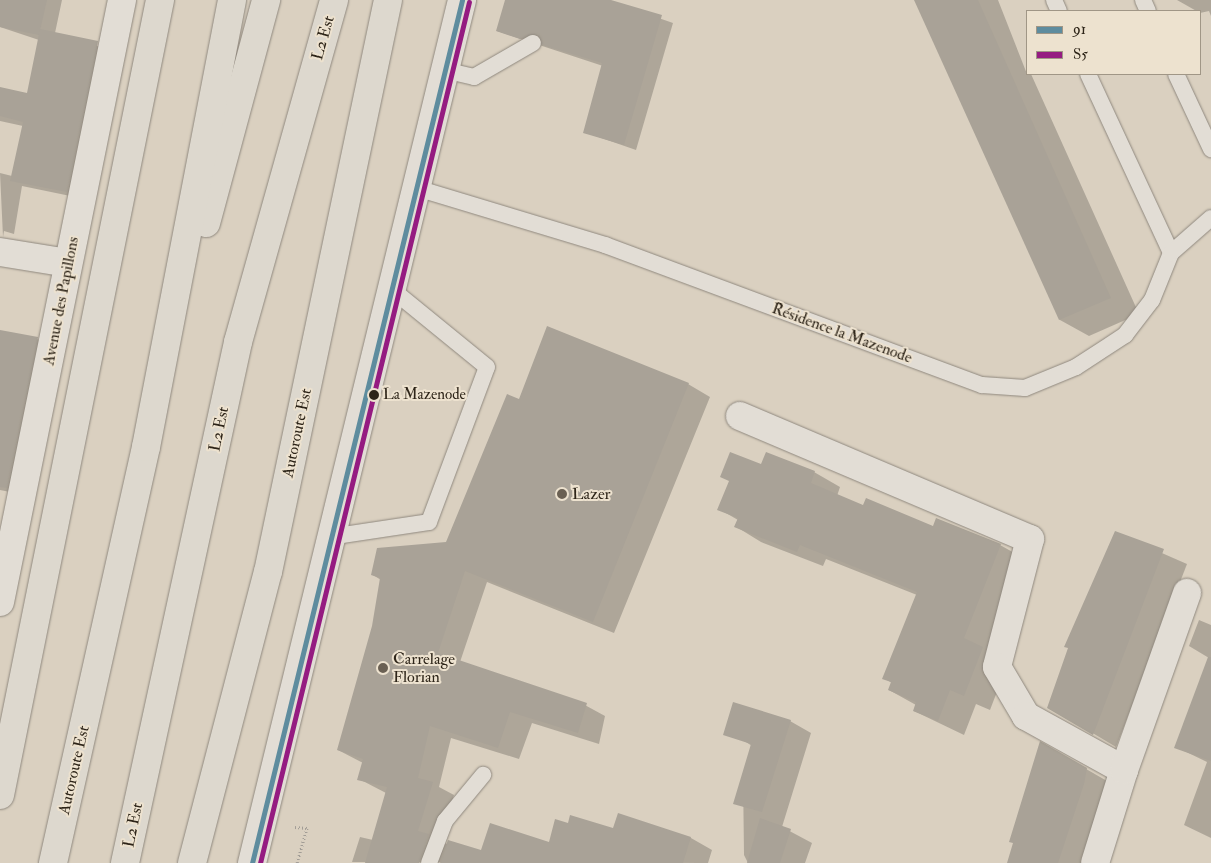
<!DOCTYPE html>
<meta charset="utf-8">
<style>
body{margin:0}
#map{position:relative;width:1211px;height:863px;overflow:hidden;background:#dad0c0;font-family:"IM FELL Double Pica",serif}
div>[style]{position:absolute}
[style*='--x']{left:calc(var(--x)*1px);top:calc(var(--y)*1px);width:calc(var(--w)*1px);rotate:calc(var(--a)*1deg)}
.shadow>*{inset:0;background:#0003}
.building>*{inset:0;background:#a9a297}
.path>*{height:3px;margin-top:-1.5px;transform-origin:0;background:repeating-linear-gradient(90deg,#a29d96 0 1px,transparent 0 3.5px)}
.roads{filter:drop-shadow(0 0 1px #8f887e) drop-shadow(0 0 1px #8f887e)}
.lane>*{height:16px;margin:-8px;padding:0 8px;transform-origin:8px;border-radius:8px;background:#e2ddd5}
.street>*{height:28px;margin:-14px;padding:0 14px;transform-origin:14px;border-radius:14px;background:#e2ddd5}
.secondary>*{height:28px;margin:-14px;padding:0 14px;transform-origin:14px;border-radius:14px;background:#e2ddd5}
.highway>*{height:28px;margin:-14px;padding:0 14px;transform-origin:14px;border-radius:14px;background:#ddd8ce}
.bus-1>*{height:5px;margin:-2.5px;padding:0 2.5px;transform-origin:2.5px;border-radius:2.5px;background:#5e8c9e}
.bus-2>*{height:5px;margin:-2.5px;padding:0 2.5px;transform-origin:2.5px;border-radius:2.5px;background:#951b81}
.dots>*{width:14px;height:14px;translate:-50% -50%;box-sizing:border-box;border:2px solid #ede2cf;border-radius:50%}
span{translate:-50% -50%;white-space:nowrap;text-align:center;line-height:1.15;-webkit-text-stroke:4px #ede2cf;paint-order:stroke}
.bus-label{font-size:15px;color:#2d2418}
.left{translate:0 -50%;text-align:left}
.street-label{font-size:16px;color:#2d2418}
.poi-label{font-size:16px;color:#2d2418}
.legend{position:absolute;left:1026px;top:10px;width:175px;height:65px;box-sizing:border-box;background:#ede2cf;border:1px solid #a09686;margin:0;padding:6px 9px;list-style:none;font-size:15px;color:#2d2418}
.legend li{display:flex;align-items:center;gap:10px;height:25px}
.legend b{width:25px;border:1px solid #a09686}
</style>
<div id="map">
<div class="shadow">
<i style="clip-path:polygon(0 0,62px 0,55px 33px,110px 50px,80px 198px,22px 186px,14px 234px,4px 231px,3px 237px,0 173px,12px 176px,23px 126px,0 121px,0 88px,28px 94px,39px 40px,0 27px)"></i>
<i style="clip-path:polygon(506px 0,607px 0,673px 23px,636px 150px,584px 132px,603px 66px,497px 31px)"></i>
<i style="clip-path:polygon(916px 0,998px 0,1027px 74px,1031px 74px,1139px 314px,1089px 336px,1060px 320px)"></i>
<i style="clip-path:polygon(1177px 0,1211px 0,1211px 16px,1209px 11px,1200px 13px)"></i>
<i style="clip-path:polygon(0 331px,37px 339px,50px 346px,20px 494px,0 490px)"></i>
<i style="clip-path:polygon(688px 384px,710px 397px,614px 633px,487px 582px,460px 662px,583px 704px,605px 716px,599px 744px,532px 723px,519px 759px,451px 738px,439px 787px,454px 795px,439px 842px,482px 852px,550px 844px,569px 825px,614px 829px,619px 815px,691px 838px,712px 850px,708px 863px,352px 862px,360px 837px,373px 840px,386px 793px,359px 779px,363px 763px,338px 750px,373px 626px,381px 580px,373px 575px,447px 544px,519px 400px)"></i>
<i style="clip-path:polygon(762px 466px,814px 472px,840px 487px,837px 496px,863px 507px,1000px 545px,1027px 560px,1008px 663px,990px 710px,976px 704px,964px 735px,914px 711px,916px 705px,889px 690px,892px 683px,884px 678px,917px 595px,826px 559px,823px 566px,761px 542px,735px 526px,738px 520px,719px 509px)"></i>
<i style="clip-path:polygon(1116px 533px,1187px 564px,1116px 747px,1049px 707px)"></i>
<i style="clip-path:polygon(1199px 620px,1211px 625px,1211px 838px,1184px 825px,1207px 762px,1176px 747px,1209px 658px,1189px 646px)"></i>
<i style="clip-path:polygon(790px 721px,811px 733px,782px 827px,812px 843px,805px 863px,748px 863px,744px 855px,743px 776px,752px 746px,743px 740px)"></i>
<i style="clip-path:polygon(1041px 743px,1107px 781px,1083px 863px,1009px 863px)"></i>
</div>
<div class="building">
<i style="clip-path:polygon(0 0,47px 0,39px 35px,0 27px)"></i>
<i style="clip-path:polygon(505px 0,611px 0,662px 15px,624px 145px,583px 133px,602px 63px,542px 45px,538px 34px,520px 39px,496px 31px)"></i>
<i style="clip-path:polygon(914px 0,978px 0,1111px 298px,1059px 320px)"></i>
<i style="clip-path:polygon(40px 29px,98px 41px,67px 192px,10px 181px,23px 122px,0 116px,0 87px,27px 93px)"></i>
<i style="clip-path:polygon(547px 326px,689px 383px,593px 622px,465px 571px,438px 653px,587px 703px,578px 733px,510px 712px,498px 748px,430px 726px,418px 778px,433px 782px,418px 831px,429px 834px,419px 863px,365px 863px,387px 787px,357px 780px,363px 759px,337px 750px,372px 626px,380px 578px,371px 575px,377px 548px,446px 542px,507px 394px,519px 399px)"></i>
<i style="clip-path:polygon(0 330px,38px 337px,7px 488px,0 487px)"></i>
<i style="clip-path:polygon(730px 452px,761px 464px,766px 452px,815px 471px,811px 483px,863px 505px,866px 498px,933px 526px,936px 518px,1001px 544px,964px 638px,983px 647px,964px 696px,950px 690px,938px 721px,913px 711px,916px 702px,888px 690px,891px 682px,882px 679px,917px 592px,800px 545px,797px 552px,734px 527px,738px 518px,717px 510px,729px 481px,720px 477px)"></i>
<i style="clip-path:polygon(1115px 531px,1164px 549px,1093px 735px,1047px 708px,1068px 648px,1064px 647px)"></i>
<i style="clip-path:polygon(1208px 657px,1211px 657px,1211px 761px,1174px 748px)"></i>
<i style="clip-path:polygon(733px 702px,791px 720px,762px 812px,733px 804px,751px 744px,723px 735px)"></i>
<i style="clip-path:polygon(1040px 741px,1087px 768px,1084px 784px,1058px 863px,1007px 863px,1013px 843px,1009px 842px)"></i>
<i style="clip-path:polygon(618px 813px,691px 837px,683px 863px,440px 863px,448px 840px,481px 850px,490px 823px,549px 842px,555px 819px,568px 823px,570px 815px,613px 828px)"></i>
<i style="clip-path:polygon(760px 818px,791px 829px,780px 863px,747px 863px)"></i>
</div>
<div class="path">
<i style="--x:295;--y:827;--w:12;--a:5"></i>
<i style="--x:307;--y:828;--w:36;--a:106"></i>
</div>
<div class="roads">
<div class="lane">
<i style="--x:1054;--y:0;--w:12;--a:66"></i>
<i style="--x:1143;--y:0;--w:12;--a:66"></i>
<i style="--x:444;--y:70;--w:31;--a:13"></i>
<i style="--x:474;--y:77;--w:68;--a:-30"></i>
<i style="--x:1088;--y:74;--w:197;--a:65.1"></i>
<i style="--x:1176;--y:74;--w:83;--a:65"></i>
<i style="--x:413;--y:187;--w:201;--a:16.8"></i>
<i style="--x:605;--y:245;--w:402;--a:20.4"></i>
<i style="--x:982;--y:385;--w:43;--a:4"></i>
<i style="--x:1025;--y:388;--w:55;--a:-22.4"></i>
<i style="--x:1076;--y:367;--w:59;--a:-33.1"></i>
<i style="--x:1125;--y:335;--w:44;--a:-52.4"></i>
<i style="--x:1152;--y:300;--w:51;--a:-68"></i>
<i style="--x:1171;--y:253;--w:53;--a:-41.2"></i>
<i style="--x:330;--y:537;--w:100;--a:-8.6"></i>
<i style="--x:429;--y:522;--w:165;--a:-69.5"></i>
<i style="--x:487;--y:367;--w:127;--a:-140.8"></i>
<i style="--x:429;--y:863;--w:45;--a:-69.1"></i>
<i style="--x:445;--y:821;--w:60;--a:-50.4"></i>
</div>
<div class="street">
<i style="--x:0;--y:252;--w:69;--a:9.2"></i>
<i style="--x:740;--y:416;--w:315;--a:23"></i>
<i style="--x:1030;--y:539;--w:132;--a:104.5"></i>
<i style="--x:997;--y:667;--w:57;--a:59.4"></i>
<i style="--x:1026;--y:716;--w:112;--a:28.9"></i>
<i style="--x:1124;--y:770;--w:97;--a:107.3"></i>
<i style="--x:0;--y:602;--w:614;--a:-78.54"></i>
<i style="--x:1124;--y:770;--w:188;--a:-70.4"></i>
</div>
<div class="secondary">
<i style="--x:252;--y:863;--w:888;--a:-76.32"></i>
</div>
<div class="highway">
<i style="--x:206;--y:223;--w:231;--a:-74.9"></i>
<i style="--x:0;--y:795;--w:811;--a:-78.62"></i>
<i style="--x:53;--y:863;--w:426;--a:-77.4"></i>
<i style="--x:146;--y:447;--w:455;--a:-79.1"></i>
<i style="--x:125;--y:863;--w:533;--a:-77.76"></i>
<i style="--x:238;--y:342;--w:355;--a:-74.3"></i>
<i style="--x:192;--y:863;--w:301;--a:-75.4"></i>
<i style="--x:268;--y:572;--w:584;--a:-78.15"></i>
</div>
</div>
<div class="bus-1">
<i style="--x:252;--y:863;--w:888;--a:-76.32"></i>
</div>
<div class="bus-2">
<i style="--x:260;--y:863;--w:886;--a:-76.36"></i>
</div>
<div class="dots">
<i style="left:374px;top:395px;background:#2d2418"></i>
<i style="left:562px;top:494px;background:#6a6053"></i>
<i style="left:383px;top:668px;background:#6a6053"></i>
</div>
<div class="bus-label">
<span class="left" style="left:383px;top:395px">La Mazenode</span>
</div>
<div class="street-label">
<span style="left:323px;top:38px;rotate:-74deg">L2 Est</span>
<span style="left:61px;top:301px;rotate:-79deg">Avenue des Papillons</span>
<span style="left:842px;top:333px;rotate:20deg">Résidence la Mazenode</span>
<span style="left:219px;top:429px;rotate:-78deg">L2 Est</span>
<span style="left:297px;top:433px;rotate:-78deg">Autoroute Est</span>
<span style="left:74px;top:770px;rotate:-77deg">Autoroute Est</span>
<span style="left:133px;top:825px;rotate:-78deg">L2 Est</span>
</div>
<div class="poi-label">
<span class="left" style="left:572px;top:494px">Lazer</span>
<span class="left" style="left:393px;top:668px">Carrelage<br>Florian</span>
</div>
<ul class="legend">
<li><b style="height:6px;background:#5e8c9e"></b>91</li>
<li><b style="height:6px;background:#951b81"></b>S5</li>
</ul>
</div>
